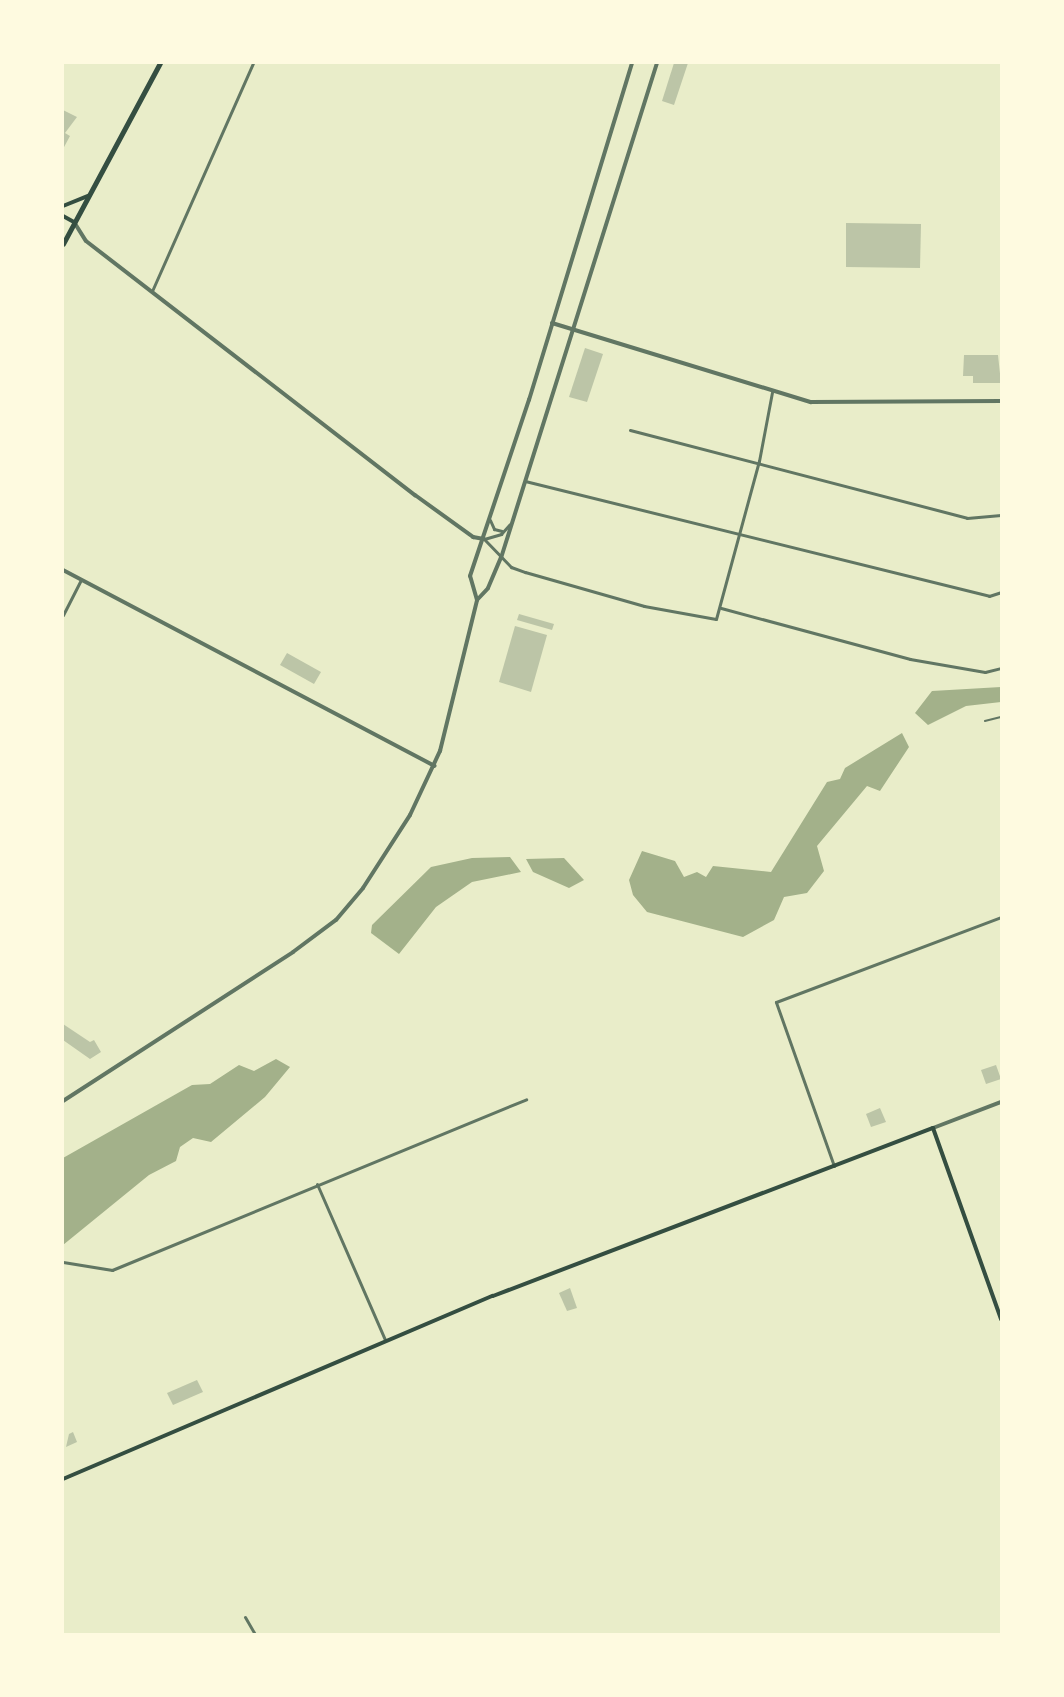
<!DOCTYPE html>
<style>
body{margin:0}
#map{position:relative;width:1064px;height:1697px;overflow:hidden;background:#e9edc9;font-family:Lato,sans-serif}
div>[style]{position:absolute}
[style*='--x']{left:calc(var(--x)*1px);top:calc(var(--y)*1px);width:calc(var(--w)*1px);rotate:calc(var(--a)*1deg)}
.water>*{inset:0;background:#a3b18a}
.building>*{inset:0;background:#bcc5a7}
.service>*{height:1.5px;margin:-0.75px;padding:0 0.75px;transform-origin:0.75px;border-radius:0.75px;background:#617663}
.minor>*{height:3px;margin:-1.5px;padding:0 1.5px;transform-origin:1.5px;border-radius:1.5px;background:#617663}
.tertiary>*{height:4px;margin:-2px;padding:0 2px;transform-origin:2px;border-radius:2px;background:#617663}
.secondary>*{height:4px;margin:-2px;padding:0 2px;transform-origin:2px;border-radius:2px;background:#344e41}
.primary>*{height:4.5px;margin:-2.25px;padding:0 2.25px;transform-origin:2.25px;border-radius:2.25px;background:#344e41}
span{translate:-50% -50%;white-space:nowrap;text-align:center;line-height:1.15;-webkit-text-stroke:6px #fefae0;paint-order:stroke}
.frame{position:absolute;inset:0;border:64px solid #fefae0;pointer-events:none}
</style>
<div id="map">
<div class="water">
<i style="clip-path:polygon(1001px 687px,1001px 702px,966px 706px,928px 725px,915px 713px,932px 691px)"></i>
<i style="clip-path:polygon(902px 733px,909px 747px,880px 791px,867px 786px,817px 846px,824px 871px,807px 893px,784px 897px,774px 920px,743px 937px,647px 912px,633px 895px,629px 880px,642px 851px,675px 861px,684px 877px,697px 872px,706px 877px,713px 866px,771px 872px,827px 782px,840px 779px,845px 768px)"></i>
<i style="clip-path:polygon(510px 857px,521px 872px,472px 882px,436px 907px,399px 954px,371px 933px,372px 925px,431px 867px,472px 858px)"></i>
<i style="clip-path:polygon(564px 858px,584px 880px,569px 888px,533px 872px,526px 859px)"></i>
<i style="clip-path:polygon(276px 1059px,290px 1067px,265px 1097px,211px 1142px,193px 1138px,180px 1147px,176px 1161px,149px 1175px,63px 1245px,63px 1158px,192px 1085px,210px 1084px,239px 1065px,254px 1071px)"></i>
</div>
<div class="building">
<i style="clip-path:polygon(674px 63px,688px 63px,674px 105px,662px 101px)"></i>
<i style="clip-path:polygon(63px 110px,77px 117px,65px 133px,70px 136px,63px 149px)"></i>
<i style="clip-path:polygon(846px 223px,921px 224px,920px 268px,846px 267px)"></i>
<i style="clip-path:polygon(585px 348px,603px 354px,587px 402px,569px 397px)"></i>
<i style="clip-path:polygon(964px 355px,998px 355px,1001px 383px,973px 383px,973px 376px,963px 376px)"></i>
<i style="clip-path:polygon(519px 614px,554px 624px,552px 630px,517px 620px)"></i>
<i style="clip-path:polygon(515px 626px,547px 635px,531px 692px,499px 682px)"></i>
<i style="clip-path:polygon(287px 653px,321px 672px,314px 684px,280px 665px)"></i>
<i style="clip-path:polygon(63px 1024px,90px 1042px,94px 1040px,101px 1052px,90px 1059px,63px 1040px)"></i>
<i style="clip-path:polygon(996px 1065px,1001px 1079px,986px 1084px,981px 1070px)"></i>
<i style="clip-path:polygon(880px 1108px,886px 1122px,871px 1127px,866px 1114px)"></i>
<i style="clip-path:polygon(570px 1288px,577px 1308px,567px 1311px,559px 1293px)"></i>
<i style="clip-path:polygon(197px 1380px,203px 1392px,173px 1405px,167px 1393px)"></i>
<i style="clip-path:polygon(73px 1432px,77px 1442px,66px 1447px,69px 1434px)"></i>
</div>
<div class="service">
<i style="--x:985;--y:721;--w:16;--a:-14"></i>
</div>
<div class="minor">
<i style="--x:152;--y:291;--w:249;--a:-66.1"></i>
<i style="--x:630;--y:430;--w:348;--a:14.6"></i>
<i style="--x:967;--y:518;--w:34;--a:-5"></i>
<i style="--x:525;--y:481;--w:478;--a:13.9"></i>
<i style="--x:989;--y:596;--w:13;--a:-18"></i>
<i style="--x:490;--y:520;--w:10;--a:66"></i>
<i style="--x:494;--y:529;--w:8;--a:14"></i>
<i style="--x:484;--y:539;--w:39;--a:46"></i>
<i style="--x:511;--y:567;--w:15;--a:20"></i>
<i style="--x:525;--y:572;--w:124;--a:15.9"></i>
<i style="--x:644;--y:606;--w:73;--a:10.2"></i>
<i style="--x:716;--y:619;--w:164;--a:-74.8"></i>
<i style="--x:759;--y:461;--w:70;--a:-79.3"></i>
<i style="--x:484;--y:539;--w:18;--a:-16"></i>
<i style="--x:501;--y:534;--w:13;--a:-48"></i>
<i style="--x:721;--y:608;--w:196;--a:15.1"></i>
<i style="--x:910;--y:659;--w:76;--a:9.8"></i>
<i style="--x:985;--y:672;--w:16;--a:-14"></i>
<i style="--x:63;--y:615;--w:39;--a:-63"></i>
<i style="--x:834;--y:1166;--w:174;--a:-109.5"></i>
<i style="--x:776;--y:1002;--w:241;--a:-20.7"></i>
<i style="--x:317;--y:1184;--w:170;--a:66.4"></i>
<i style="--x:63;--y:1262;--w:50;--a:9.3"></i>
<i style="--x:112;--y:1270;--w:448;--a:-22.4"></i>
<i style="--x:245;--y:1617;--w:20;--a:60"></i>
</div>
<div class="tertiary">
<i style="--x:74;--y:222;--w:22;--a:58"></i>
<i style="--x:86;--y:241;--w:416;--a:37.7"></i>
<i style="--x:415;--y:495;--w:72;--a:35.9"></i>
<i style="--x:473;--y:537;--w:11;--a:10"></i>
<i style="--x:552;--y:323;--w:271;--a:17"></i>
<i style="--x:811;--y:402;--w:190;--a:-0.3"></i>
<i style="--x:63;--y:570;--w:420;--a:27.8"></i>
<i style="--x:477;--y:600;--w:25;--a:-106"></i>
<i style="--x:470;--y:576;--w:186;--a:-71.5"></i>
<i style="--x:529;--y:400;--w:352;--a:-73"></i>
<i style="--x:63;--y:1101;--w:274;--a:-32.9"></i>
<i style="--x:293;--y:952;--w:54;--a:-36.7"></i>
<i style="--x:336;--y:920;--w:42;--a:-49.8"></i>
<i style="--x:363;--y:888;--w:87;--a:-57.2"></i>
<i style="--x:410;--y:815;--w:71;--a:-64.9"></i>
<i style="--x:440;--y:751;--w:155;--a:-76.2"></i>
<i style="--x:477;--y:600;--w:16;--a:-47"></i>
<i style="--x:488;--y:588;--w:33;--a:-67"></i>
<i style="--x:501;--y:558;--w:519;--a:-72.51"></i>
<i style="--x:933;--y:1128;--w:73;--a:-20.9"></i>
</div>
<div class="secondary">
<i style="--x:63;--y:206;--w:27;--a:-22"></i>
<i style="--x:63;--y:216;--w:13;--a:29"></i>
<i style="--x:63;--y:1479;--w:467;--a:-23.1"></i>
<i style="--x:493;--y:1296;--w:471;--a:-20.9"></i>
<i style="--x:933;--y:1128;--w:203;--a:70.4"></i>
</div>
<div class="primary">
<i style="--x:63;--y:244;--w:205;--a:-61.8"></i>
</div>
<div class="frame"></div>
</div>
